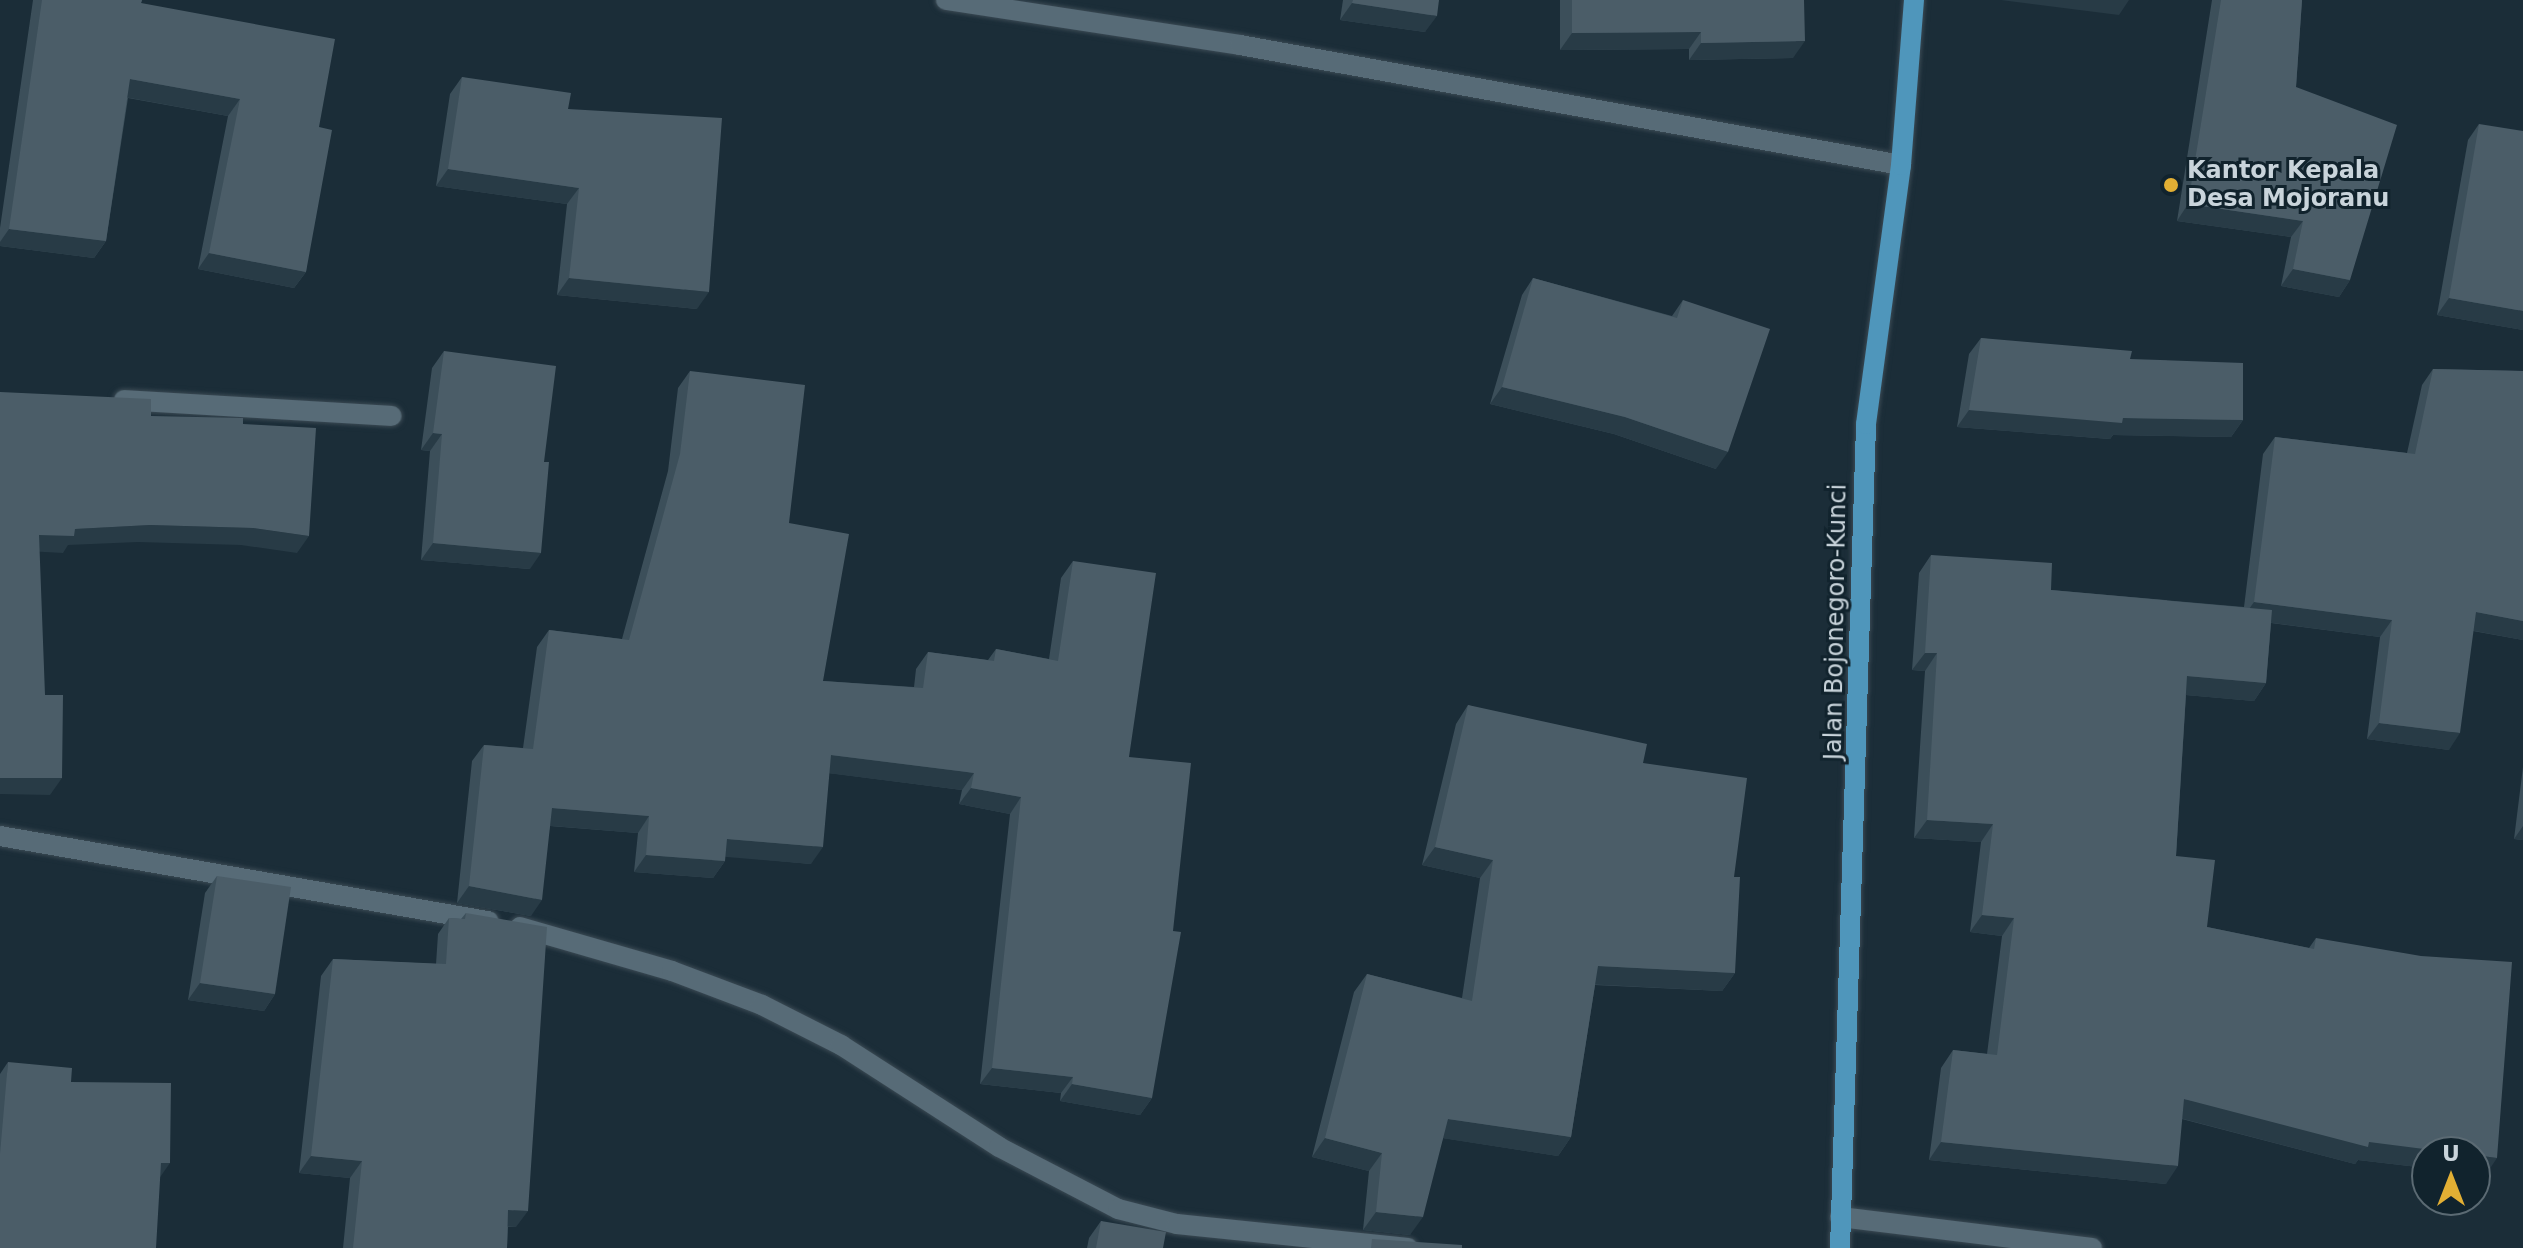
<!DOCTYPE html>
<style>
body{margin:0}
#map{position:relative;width:2523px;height:1248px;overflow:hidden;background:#1b2d38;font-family:"DejaVu Sans",sans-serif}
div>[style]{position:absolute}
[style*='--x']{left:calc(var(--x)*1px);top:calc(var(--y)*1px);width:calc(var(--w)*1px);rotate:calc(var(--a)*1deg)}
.roads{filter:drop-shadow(0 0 2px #3b4a54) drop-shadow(0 0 2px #3b4a54)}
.minor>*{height:20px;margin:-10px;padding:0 10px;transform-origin:10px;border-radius:10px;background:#576b77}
.major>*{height:20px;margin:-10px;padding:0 10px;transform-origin:10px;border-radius:10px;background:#4f96bb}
.wall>*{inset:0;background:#3c4f5a}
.shaded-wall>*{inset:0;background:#283b46}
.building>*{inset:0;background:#4b5d68}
.dots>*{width:22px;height:22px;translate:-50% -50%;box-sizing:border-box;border:4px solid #11232d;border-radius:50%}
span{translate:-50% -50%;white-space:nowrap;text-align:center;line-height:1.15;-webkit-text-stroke:6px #11232d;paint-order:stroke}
.poi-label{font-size:24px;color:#c9d4db;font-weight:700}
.left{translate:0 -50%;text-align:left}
.street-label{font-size:24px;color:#c9d4db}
.north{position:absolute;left:2411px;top:1136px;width:80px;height:80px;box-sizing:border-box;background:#11232d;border:2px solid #5b6a73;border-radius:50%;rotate:0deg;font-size:22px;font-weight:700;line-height:32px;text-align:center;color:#c9d4db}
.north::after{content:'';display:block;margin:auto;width:28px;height:36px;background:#e2af34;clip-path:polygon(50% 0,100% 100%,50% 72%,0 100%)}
</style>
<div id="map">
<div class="roads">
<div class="minor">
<i style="--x:946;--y:0;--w:297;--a:8.7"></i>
<i style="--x:1240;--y:45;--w:672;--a:10.29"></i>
<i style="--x:124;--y:400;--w:268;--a:3.4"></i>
<i style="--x:0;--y:836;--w:496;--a:9.9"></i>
<i style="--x:520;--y:927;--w:158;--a:16.1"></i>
<i style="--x:672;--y:971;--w:96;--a:20.7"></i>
<i style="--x:762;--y:1005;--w:89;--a:26.9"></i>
<i style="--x:841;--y:1045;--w:188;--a:32.8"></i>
<i style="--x:999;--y:1147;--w:134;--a:27.5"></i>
<i style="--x:1118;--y:1209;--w:61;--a:14.3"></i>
<i style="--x:1177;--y:1224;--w:232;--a:5.9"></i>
<i style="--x:1840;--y:1217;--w:254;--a:7"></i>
</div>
<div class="major">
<i style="--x:1840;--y:1248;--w:824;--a:-88.19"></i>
<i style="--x:1866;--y:424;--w:261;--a:-82.3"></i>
<i style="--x:1901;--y:165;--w:166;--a:-85.5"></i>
</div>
</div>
<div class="wall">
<i style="clip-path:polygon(33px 0,142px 0,141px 3px,319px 127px,306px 272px,294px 288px,198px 269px,228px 116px,128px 98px,106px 241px,94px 258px,0 246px,0 228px)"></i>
<i style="clip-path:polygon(1343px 0,1439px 0,1425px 32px,1340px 20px)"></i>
<i style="clip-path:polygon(1560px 0,1804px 0,1793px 58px,1689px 60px,1689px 49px,1560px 50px)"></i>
<i style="clip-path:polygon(2212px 0,2302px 0,2296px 87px,2350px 280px,2339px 297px,2281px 286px,2291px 237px,2177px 221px)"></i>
<i style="clip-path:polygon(462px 77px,568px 109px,697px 309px,557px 295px,567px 204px,436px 186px,450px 94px)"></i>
<i style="clip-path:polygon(2479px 124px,2523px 330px,2437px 315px,2468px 140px)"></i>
<i style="clip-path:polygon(1533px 278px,1672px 316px,1683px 300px,1716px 469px,1614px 434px,1490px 404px,1522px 295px)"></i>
<i style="clip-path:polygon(1981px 338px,2130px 359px,2243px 420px,2231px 437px,2113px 435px,2110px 439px,1957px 427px,1969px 354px)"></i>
<i style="clip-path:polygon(444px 351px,530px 569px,421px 560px,430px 451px,421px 450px,432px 368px)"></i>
<i style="clip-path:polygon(2433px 369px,2523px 371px,2523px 640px,2473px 631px,2449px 750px,2367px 739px,2380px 637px,2271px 623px,2266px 683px,2254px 701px,2186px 695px,2176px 856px,2207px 927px,2309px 948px,2316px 938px,2485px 1176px,2427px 1152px,2427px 1168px,2358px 1160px,2355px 1164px,2182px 1119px,2166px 1184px,1929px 1160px,1941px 1068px,1953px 1050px,1987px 1054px,2002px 936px,1970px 932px,1981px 842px,1914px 838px,1925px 671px,1912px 670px,1919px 573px,1931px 555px,2051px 590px,2244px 607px,2263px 454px,2275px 437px,2407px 453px,2422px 385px)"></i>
<i style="clip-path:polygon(690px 371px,789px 523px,823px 681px,914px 687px,916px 669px,928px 652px,988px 660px,996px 649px,1049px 659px,1061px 578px,1073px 561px,1129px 757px,1152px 1098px,1140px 1115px,1060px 1101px,1061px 1093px,980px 1084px,1010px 814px,959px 804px,962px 790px,829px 773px,811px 864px,725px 856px,725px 861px,713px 878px,634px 872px,638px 833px,550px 826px,531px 916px,457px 903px,472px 761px,484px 745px,523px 748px,537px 647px,549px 630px,622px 639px,668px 471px,678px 388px)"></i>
<i style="clip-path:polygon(1468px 705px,1643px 763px,1734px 877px,1735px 973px,1722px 991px,1595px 985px,1571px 1137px,1558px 1156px,1443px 1138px,1410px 1235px,1363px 1230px,1369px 1171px,1312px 1157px,1354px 992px,1367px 974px,1462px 998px,1480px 878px,1422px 865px,1456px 724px)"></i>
<i style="clip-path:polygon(2523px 767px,2523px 840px,2514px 839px)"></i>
<i style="clip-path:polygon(217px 876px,275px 994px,264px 1011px,188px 1000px,205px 893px)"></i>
<i style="clip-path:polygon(466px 913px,516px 1227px,508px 1227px,507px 1248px,343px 1248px,350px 1178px,299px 1173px,321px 976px,333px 959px,436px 964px,438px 934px,449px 918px,461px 919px)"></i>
<i style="clip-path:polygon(8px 1062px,0 1248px,0 1074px)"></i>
<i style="clip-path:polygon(1101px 1221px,1163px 1248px,1087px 1248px,1089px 1238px)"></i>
</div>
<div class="shaded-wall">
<i style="clip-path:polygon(2001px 0,2129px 0,2119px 15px)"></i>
<i style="clip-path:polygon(1352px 3px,1437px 16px,1425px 32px,1340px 20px)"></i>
<i style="clip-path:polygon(1701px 32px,1689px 49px,1560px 50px,1572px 33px)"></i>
<i style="clip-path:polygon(1805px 41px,1793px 58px,1689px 60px,1701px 43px)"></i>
<i style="clip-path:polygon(130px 79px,240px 99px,228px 116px,119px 96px)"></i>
<i style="clip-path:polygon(448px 169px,579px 188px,567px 204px,436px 186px)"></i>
<i style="clip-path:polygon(2188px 204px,2303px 221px,2291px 237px,2177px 221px)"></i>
<i style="clip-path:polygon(9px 229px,106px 241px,94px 258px,0 246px,0 242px)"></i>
<i style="clip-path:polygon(209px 253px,306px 272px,294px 288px,198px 269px)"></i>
<i style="clip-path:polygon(2293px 269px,2350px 280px,2339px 297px,2281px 286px)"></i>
<i style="clip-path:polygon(569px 278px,709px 292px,697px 309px,557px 295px)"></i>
<i style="clip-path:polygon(2449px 298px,2523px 311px,2523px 330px,2437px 315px)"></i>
<i style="clip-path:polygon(1502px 387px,1625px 417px,1728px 452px,1716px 469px,1614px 434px,1490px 404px)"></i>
<i style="clip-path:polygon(1969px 410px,2123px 418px,2243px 420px,2231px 437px,2113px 435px,2110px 439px,1957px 427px)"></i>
<i style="clip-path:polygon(433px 433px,442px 434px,430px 451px,421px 450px)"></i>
<i style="clip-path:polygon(150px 525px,253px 528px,309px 536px,297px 553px,241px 545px,138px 542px,68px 545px,63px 553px,27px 551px,39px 535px,75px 529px)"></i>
<i style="clip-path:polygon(433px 543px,541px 553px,530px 569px,421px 560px)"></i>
<i style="clip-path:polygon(2254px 602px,2392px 620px,2380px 637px,2242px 619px)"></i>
<i style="clip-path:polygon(2476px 612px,2523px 621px,2523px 640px,2464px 629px)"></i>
<i style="clip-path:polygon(1925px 653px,1937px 653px,1925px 671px,1912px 670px)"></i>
<i style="clip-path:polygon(2187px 676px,2266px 683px,2254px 701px,2174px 694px)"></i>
<i style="clip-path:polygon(2379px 723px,2460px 733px,2449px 750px,2367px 739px)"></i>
<i style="clip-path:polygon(831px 755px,974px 773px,962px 790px,819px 772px)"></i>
<i style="clip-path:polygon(0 778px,62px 778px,50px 795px,0 794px)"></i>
<i style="clip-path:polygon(971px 788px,1021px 797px,1010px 814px,959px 804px)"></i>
<i style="clip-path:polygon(552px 808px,649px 816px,638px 833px,540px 825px)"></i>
<i style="clip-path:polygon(1927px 820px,1993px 824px,1981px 842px,1914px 838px)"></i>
<i style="clip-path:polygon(2523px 826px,2523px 840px,2514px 839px)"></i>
<i style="clip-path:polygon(727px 839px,823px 847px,811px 864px,715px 856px)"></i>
<i style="clip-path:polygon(1435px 847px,1493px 860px,1480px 878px,1422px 865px)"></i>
<i style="clip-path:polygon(646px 855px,725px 861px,713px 878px,634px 872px)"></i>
<i style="clip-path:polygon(469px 886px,542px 900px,531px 916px,457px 903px)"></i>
<i style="clip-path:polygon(1982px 915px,2014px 918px,2002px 936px,1970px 932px)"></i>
<i style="clip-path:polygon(1598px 966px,1735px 973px,1722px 991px,1585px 984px)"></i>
<i style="clip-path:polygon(200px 983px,275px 994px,264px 1011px,188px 1000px)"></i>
<i style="clip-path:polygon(992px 1068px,1073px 1077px,1061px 1093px,980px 1084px)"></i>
<i style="clip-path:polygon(1072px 1084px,1152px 1098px,1140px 1115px,1060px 1101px)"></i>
<i style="clip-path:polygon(2184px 1099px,2449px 1152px,2427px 1152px,2427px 1168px,2358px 1160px,2355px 1164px,2172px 1116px)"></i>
<i style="clip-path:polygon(1448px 1119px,1571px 1137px,1558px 1156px,1435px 1137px)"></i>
<i style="clip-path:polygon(1325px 1138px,1382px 1153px,1369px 1171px,1312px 1157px)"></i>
<i style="clip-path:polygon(1941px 1142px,2178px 1166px,2166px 1184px,1929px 1160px)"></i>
<i style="clip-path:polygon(2475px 1155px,2497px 1158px,2485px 1176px,2475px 1174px)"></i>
<i style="clip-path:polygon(311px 1156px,362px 1161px,350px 1178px,299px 1173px)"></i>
<i style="clip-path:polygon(161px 1163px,170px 1163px,156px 1183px)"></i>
<i style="clip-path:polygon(508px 1210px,528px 1211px,516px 1227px,497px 1226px)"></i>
<i style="clip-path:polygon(1376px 1212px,1423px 1217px,1410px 1235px,1363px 1230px)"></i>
</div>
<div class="building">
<i style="clip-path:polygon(42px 0,142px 0,141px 3px,335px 39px,319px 127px,332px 130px,306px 272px,209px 253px,240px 99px,130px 79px,106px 241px,9px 229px)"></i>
<i style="clip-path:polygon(1353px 0,1439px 0,1437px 16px,1352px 3px)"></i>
<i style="clip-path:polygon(1572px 0,1804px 0,1805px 41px,1701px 43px,1701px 32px,1572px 33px)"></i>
<i style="clip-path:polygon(2221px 0,2302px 0,2296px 87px,2397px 125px,2350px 280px,2293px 269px,2303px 221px,2188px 204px)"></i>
<i style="clip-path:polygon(462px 77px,571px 93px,568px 109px,722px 118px,709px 292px,569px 278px,579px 188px,448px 169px)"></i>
<i style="clip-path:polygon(2479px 124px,2523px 131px,2523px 311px,2449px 298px)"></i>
<i style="clip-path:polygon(1533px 278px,1677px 318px,1683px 300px,1770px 329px,1728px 452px,1625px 417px,1502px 387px)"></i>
<i style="clip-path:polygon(1981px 338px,2132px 351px,2130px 359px,2243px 363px,2243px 420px,2123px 418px,2122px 423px,1969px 410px)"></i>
<i style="clip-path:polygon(444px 351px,556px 366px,544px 462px,549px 462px,541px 553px,433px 543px,442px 434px,433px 433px)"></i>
<i style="clip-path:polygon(2433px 369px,2523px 371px,2523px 621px,2476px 612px,2460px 733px,2379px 723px,2392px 620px,2254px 602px,2275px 437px,2415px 454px)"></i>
<i style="clip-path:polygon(690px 371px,805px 385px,789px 523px,849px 534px,823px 681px,923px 688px,928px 652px,994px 661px,996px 649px,1058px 661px,1073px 561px,1156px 573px,1129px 757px,1191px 763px,1173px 931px,1181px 932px,1152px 1098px,1072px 1084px,1073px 1077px,992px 1068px,1021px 797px,971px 788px,974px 773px,831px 755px,823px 847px,727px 839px,725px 861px,646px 855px,649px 816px,552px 808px,542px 900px,469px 886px,484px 745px,533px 749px,549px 630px,629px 640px,680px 454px)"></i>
<i style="clip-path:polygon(0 392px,151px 399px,151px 416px,243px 418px,243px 424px,316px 428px,309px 536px,253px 528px,150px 525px,75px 529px,74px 536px,39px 535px,45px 695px,63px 695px,62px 778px,0 778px)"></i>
<i style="clip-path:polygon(1931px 555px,2052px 563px,2051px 590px,2272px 610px,2266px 683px,2187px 676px,2176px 856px,2215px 860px,2207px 927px,2314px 949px,2316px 938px,2421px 956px,2512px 962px,2497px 1158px,2475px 1155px,2475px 1152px,2449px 1152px,2369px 1142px,2368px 1147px,2184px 1099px,2178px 1166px,1941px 1142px,1953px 1050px,1997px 1055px,2014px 918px,1982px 915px,1993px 824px,1927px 820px,1937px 653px,1925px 653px)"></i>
<i style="clip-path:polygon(1468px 705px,1647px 744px,1643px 763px,1747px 778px,1734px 877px,1740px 877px,1735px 973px,1598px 966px,1571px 1137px,1448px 1119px,1423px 1217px,1376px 1212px,1382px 1153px,1325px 1138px,1367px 974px,1472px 1001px,1493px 860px,1435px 847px)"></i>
<i style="clip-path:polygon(217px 876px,291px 887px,275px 994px,200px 983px)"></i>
<i style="clip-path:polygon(466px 913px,547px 927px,528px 1211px,508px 1210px,507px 1248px,353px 1248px,362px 1161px,311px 1156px,333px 959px,446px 964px,449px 918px,465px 919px)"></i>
<i style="clip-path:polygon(8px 1062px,72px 1068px,71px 1082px,171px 1083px,170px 1163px,161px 1163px,156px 1248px,0 1248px,0 1154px)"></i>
<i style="clip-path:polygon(1101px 1221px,1166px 1232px,1163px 1248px,1096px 1248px)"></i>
<i style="clip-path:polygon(1372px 1239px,1462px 1245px,1462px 1248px,1371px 1248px)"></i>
</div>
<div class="dots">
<i style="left:2171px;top:185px;background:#e2af34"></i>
</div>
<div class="poi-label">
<span class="left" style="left:2187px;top:185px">Kantor Kepala<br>Desa Mojoranu</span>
</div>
<div class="street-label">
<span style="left:1836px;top:622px;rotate:-89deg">Jalan Bojonegoro-Kunci</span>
</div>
<div class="north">U</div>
</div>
